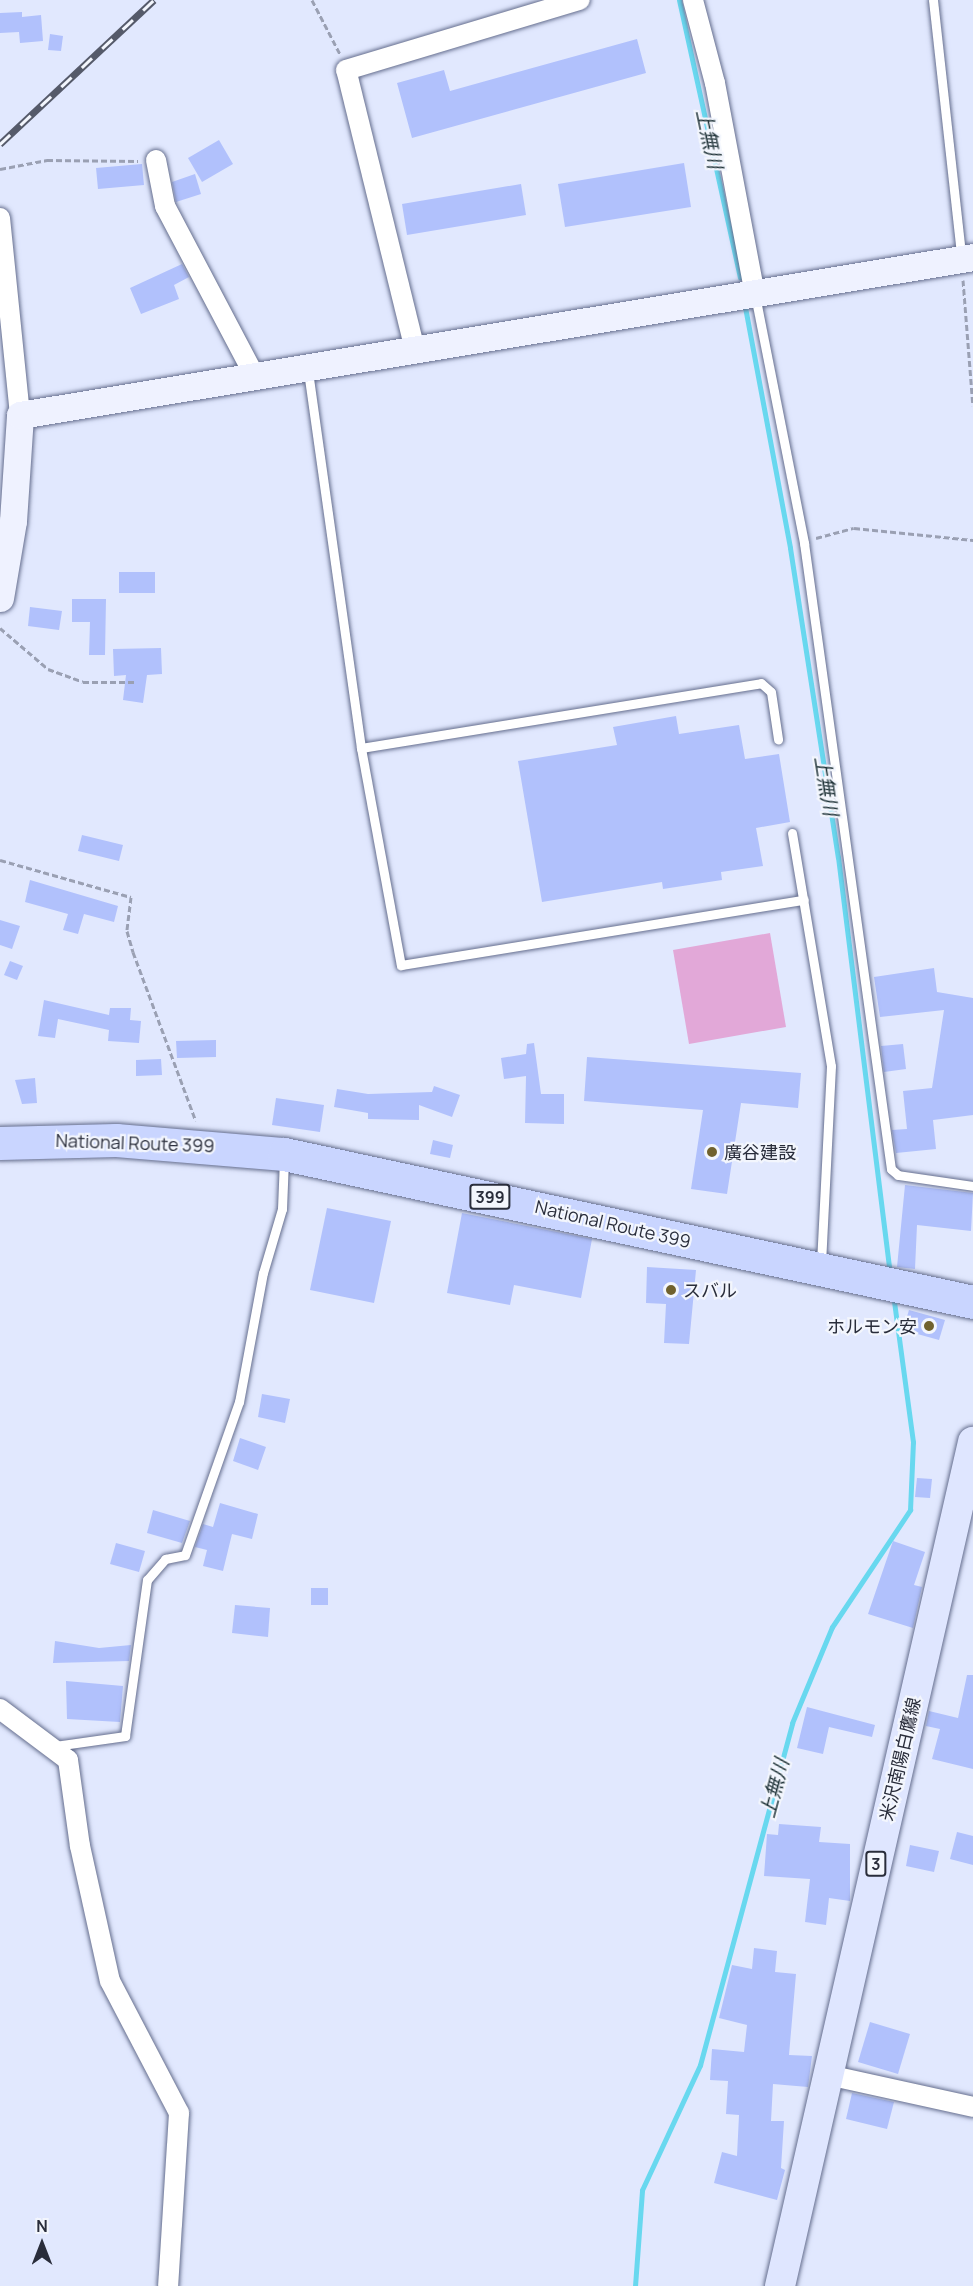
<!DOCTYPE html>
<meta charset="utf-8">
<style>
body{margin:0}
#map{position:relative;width:973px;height:2286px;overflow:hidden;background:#e1e8fe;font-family:Manrope,"Noto Sans JP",sans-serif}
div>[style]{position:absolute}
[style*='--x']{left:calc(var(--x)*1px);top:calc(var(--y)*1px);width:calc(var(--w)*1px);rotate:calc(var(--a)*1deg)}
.green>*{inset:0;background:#e2a8d8}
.stream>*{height:5px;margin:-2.5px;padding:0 2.5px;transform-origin:2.5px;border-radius:2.5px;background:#68d8ef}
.building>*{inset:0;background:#b1c1fc}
.path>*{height:3px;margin-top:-1.5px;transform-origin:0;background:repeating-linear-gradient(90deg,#9aa0b3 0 6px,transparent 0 9px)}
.roads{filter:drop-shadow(0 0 2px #656e8e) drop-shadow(0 0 2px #656e8e)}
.lane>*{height:9px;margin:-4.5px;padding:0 4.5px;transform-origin:4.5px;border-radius:4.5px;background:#fff}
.street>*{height:20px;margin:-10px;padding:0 10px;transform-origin:10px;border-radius:10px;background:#fff}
.secondary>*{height:27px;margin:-13.5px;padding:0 13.5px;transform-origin:13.5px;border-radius:13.5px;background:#eff2ff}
.primary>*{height:30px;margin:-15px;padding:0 15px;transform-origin:15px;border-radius:15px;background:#dfe6ff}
.highway>*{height:33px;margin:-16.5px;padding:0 16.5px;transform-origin:16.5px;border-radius:16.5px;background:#c9d5ff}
.rail>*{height:7px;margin-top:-3.5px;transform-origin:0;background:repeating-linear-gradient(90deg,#f3f6fd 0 14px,#555a6a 0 28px);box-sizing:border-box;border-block:2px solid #555a6a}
.dots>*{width:16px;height:16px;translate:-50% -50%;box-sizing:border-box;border:3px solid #f3f6fd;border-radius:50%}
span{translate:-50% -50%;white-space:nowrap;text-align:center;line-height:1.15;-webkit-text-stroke:4.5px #f3f6fd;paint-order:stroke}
.shield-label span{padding:2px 4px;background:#f3f6fd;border:2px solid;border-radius:4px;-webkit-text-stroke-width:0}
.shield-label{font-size:16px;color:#292d3b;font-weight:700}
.street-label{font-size:18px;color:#292d3b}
.poi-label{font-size:18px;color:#292d3b}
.left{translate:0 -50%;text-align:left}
.right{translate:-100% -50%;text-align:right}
.water-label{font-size:20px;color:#1d3136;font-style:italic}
.north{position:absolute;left:12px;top:2214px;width:60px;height:60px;-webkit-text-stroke:4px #f3f6fd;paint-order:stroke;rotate:0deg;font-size:16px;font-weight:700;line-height:24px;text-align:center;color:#292d3b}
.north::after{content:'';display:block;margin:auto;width:21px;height:27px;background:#292d3b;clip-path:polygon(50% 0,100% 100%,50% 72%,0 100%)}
</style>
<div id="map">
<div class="green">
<i style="clip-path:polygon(770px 933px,786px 1027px,689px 1044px,673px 950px)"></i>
</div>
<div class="stream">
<i style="--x:679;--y:0;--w:284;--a:77.6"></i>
<i style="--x:745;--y:307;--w:245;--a:79.4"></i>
<i style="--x:790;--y:548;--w:313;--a:81.2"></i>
<i style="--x:838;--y:857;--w:415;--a:82.9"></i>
<i style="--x:635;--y:2286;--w:96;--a:-85.8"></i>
<i style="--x:642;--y:2190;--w:138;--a:-65.1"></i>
<i style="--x:700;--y:2065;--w:354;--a:-74.9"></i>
<i style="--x:792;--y:1723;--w:104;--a:-67.4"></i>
<i style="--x:832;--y:1627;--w:141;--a:-56.3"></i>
<i style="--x:910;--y:1510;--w:68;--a:-87.5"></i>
<i style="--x:913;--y:1442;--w:141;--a:-97.7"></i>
</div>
<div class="building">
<i style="clip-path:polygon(22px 12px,22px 17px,41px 15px,43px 41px,20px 43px,19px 32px,0 33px,0 13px)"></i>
<i style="clip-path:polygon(50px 34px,63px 36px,61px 51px,48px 50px)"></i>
<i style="clip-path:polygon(637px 39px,646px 73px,412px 138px,397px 83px,444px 70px,450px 91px)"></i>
<i style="clip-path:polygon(219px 140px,233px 164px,202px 182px,188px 158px)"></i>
<i style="clip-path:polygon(684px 163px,691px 207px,565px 227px,558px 184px)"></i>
<i style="clip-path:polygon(142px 164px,144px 185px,98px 189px,96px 168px)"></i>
<i style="clip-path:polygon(195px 174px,201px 194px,176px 202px,172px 182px)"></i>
<i style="clip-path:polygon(521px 184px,526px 215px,407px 235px,402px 204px)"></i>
<i style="clip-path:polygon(182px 264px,189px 277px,174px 285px,179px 299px,141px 314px,130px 288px)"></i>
<i style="clip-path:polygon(119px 572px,155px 572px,155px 593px,119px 593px)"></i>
<i style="clip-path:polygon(72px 599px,106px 599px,105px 655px,89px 655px,90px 622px,72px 622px)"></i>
<i style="clip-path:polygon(30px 607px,62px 611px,59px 630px,28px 626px)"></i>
<i style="clip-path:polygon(161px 648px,162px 674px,147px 675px,143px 703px,123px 700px,126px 675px,114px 676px,113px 649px)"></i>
<i style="clip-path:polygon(676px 716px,679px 734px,739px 725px,745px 759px,779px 754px,790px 822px,756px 828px,763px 866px,721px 872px,722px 880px,663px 889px,662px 882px,542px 902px,518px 761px,617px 745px,613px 727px)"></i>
<i style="clip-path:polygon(82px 835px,123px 845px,119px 861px,78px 851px)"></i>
<i style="clip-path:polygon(30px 880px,118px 906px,114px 922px,84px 914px,78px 934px,63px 930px,68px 914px,25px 902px)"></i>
<i style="clip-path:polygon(0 920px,20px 926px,12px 949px,0 945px)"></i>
<i style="clip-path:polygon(10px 961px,23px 966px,17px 980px,4px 975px)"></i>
<i style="clip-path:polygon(934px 968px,937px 992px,973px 998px,973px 1115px,933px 1120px,936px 1149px,896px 1153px,892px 1130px,907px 1129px,903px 1091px,932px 1088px,944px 1010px,880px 1017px,874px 977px)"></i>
<i style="clip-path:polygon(44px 1000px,109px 1015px,110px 1008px,131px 1008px,130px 1020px,141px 1021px,139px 1043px,108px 1041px,109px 1030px,58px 1019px,55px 1038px,38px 1036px)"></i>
<i style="clip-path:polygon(216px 1040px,216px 1057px,177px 1058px,176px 1041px)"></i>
<i style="clip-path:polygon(534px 1043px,541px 1094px,564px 1094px,564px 1124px,525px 1123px,526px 1076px,504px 1079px,501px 1058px,526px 1054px,527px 1044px)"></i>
<i style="clip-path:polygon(903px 1044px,906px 1069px,884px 1072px,881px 1046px)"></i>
<i style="clip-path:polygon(587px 1057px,801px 1073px,798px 1108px,741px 1103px,727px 1194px,691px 1189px,703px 1110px,584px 1101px)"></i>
<i style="clip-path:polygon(161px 1059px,162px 1075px,136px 1076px,136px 1060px)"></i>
<i style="clip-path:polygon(35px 1078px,37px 1103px,22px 1104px,15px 1080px)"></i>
<i style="clip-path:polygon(434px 1086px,460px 1095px,452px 1117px,419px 1105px,419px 1120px,368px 1119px,368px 1113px,334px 1107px,337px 1089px,368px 1094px,432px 1092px)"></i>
<i style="clip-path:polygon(276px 1098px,324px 1105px,320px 1132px,272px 1125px)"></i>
<i style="clip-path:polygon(433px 1140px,453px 1145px,450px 1158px,430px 1154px)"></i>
<i style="clip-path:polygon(905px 1185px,973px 1193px,971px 1231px,917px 1225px,915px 1269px,897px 1267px)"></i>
<i style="clip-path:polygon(327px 1208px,391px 1221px,374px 1303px,310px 1290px)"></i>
<i style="clip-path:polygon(462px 1213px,592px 1239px,581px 1298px,514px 1285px,510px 1305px,447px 1293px)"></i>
<i style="clip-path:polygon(647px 1267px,696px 1270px,689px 1344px,664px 1343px,666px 1304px,646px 1303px)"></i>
<i style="clip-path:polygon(909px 1310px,945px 1320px,939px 1340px,903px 1330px)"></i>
<i style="clip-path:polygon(262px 1394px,290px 1399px,285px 1423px,258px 1417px)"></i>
<i style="clip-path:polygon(240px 1438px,266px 1447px,258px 1470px,233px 1461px)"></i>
<i style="clip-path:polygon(917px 1478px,932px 1479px,930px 1498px,915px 1497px)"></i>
<i style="clip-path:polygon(220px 1503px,258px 1514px,252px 1539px,232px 1534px,223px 1571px,203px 1566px,207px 1550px,195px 1547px,203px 1524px,213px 1527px)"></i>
<i style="clip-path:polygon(153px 1510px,190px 1521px,182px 1543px,147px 1533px)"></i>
<i style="clip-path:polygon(893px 1541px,925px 1552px,914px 1585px,922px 1587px,913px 1628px,868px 1614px)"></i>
<i style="clip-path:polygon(116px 1543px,145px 1551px,139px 1572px,110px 1564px)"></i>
<i style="clip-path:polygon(311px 1588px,328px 1588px,328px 1605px,311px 1605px)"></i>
<i style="clip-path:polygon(235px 1605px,270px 1608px,268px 1637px,232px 1633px)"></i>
<i style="clip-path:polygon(55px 1641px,99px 1648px,131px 1645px,129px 1661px,53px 1663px)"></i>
<i style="clip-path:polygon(967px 1675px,973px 1675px,973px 1769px,932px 1759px,940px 1729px,926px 1726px,929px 1711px,958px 1718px)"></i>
<i style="clip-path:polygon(66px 1681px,123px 1686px,120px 1722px,67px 1719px)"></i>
<i style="clip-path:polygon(807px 1707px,875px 1725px,872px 1737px,829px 1727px,823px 1754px,797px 1748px)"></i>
<i style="clip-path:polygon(779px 1824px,821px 1827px,819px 1842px,850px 1844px,850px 1901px,829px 1898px,826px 1925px,805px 1922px,810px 1879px,764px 1876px,767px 1834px,778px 1835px)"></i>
<i style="clip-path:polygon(957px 1832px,973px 1836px,973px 1865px,950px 1859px)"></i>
<i style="clip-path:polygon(910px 1845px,939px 1851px,934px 1872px,906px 1866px)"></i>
<i style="clip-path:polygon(754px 1948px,777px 1951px,775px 1972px,796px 1974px,789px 2055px,812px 2056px,808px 2087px,773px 2084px,771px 2121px,784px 2121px,781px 2168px,785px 2170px,777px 2200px,714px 2183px,722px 2152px,737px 2156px,739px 2115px,726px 2114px,728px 2081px,710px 2080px,712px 2049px,744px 2052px,747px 2025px,719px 2018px,732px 1965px,752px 1969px)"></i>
<i style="clip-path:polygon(870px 2022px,910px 2034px,898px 2074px,858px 2062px)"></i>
<i style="clip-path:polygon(852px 2093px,894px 2102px,887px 2129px,846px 2119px)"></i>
</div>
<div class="path">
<i style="--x:312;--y:0;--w:61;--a:62.6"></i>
<i style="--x:0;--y:169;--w:48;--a:-10.8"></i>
<i style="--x:47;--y:160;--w:91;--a:0.6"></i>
<i style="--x:963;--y:280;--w:126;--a:85.5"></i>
<i style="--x:816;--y:538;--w:39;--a:-15"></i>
<i style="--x:854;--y:528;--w:120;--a:5.8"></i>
<i style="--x:0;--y:628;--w:63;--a:40.5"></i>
<i style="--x:48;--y:669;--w:37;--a:20"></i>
<i style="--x:83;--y:682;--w:52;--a:0"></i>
<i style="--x:0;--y:860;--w:136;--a:15.8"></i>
<i style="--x:131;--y:897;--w:34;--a:97"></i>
<i style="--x:127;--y:931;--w:22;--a:74"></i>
<i style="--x:133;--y:952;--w:180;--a:69.6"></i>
</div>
<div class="roads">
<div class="lane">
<i style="--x:933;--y:0;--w:257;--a:83.7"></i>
<i style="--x:755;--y:295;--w:253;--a:78.8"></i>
<i style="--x:804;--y:543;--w:632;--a:82.09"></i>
<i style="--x:891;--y:1169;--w:9;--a:41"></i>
<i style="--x:898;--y:1175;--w:76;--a:8.3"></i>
<i style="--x:308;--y:371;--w:381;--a:82"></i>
<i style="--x:361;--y:748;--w:221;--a:79.6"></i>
<i style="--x:401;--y:965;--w:408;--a:-9.2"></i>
<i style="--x:361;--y:748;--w:405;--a:-9.2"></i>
<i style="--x:761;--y:683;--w:13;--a:42"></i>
<i style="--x:771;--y:692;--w:48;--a:81.5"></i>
<i style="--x:792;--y:833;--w:236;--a:80.5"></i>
<i style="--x:831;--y:1066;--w:199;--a:92.9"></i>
<i style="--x:55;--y:1746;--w:71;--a:-8.1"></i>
<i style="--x:125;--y:1736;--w:158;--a:-82"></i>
<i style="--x:147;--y:1580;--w:28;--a:-49"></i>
<i style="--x:165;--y:1559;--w:20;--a:-11"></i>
<i style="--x:185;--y:1555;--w:162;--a:-70.6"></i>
<i style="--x:239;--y:1402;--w:131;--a:-79.5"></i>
<i style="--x:263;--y:1273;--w:67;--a:-73.5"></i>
<i style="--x:282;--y:1209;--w:50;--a:-87.7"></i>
</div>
<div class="street">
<i style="--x:693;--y:0;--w:86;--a:75.2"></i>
<i style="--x:715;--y:83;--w:211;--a:79.3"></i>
<i style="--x:156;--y:160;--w:47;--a:78.9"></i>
<i style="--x:165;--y:206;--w:191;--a:62.2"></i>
<i style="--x:0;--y:218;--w:198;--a:84.2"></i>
<i style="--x:415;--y:350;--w:288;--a:-103.8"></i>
<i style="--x:346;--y:70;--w:244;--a:-16.7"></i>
<i style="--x:0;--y:1709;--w:85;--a:36.9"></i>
<i style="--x:68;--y:1760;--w:87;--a:82.1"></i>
<i style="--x:80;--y:1846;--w:138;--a:77.5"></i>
<i style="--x:110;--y:1981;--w:149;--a:62.4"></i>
<i style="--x:179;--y:2113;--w:173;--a:93.6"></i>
<i style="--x:828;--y:2075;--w:148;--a:12.4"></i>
</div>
<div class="secondary">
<i style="--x:0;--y:598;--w:78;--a:-80.4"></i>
<i style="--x:13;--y:521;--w:106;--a:-86.2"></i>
<i style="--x:20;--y:415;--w:966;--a:-9.41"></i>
</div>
<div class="primary">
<i style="--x:780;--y:2286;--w:866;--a:-77.12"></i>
</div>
<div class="highway">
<i style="--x:0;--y:1143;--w:116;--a:-1.5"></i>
<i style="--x:116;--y:1140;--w:169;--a:4.8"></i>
<i style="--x:284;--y:1154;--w:705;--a:12.12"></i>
</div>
</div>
<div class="rail">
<i style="--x:0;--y:144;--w:211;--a:-43.1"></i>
</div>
<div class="dots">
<i style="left:712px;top:1152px;background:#70612e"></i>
<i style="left:671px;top:1290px;background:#70612e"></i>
<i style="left:929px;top:1326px;background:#70612e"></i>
</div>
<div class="shield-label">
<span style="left:490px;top:1197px">399</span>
<span style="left:876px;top:1864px">3</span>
</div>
<div class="street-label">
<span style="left:135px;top:1143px;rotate:2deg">National Route 399</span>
<span style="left:613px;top:1224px;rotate:13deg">National Route 399</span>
<span style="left:900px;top:1759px;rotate:-77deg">米沢南陽白鷹線</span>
</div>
<div class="poi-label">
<span class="left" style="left:724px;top:1152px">廣谷建設</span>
<span class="left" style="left:683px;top:1290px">スバル</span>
<span class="right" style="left:917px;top:1326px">ホルモン安</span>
</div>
<div class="water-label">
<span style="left:710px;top:139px;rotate:78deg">上無川</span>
<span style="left:827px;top:786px;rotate:81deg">上無川</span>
<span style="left:774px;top:1788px;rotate:-75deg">上無川</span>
</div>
<div class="north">N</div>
</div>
